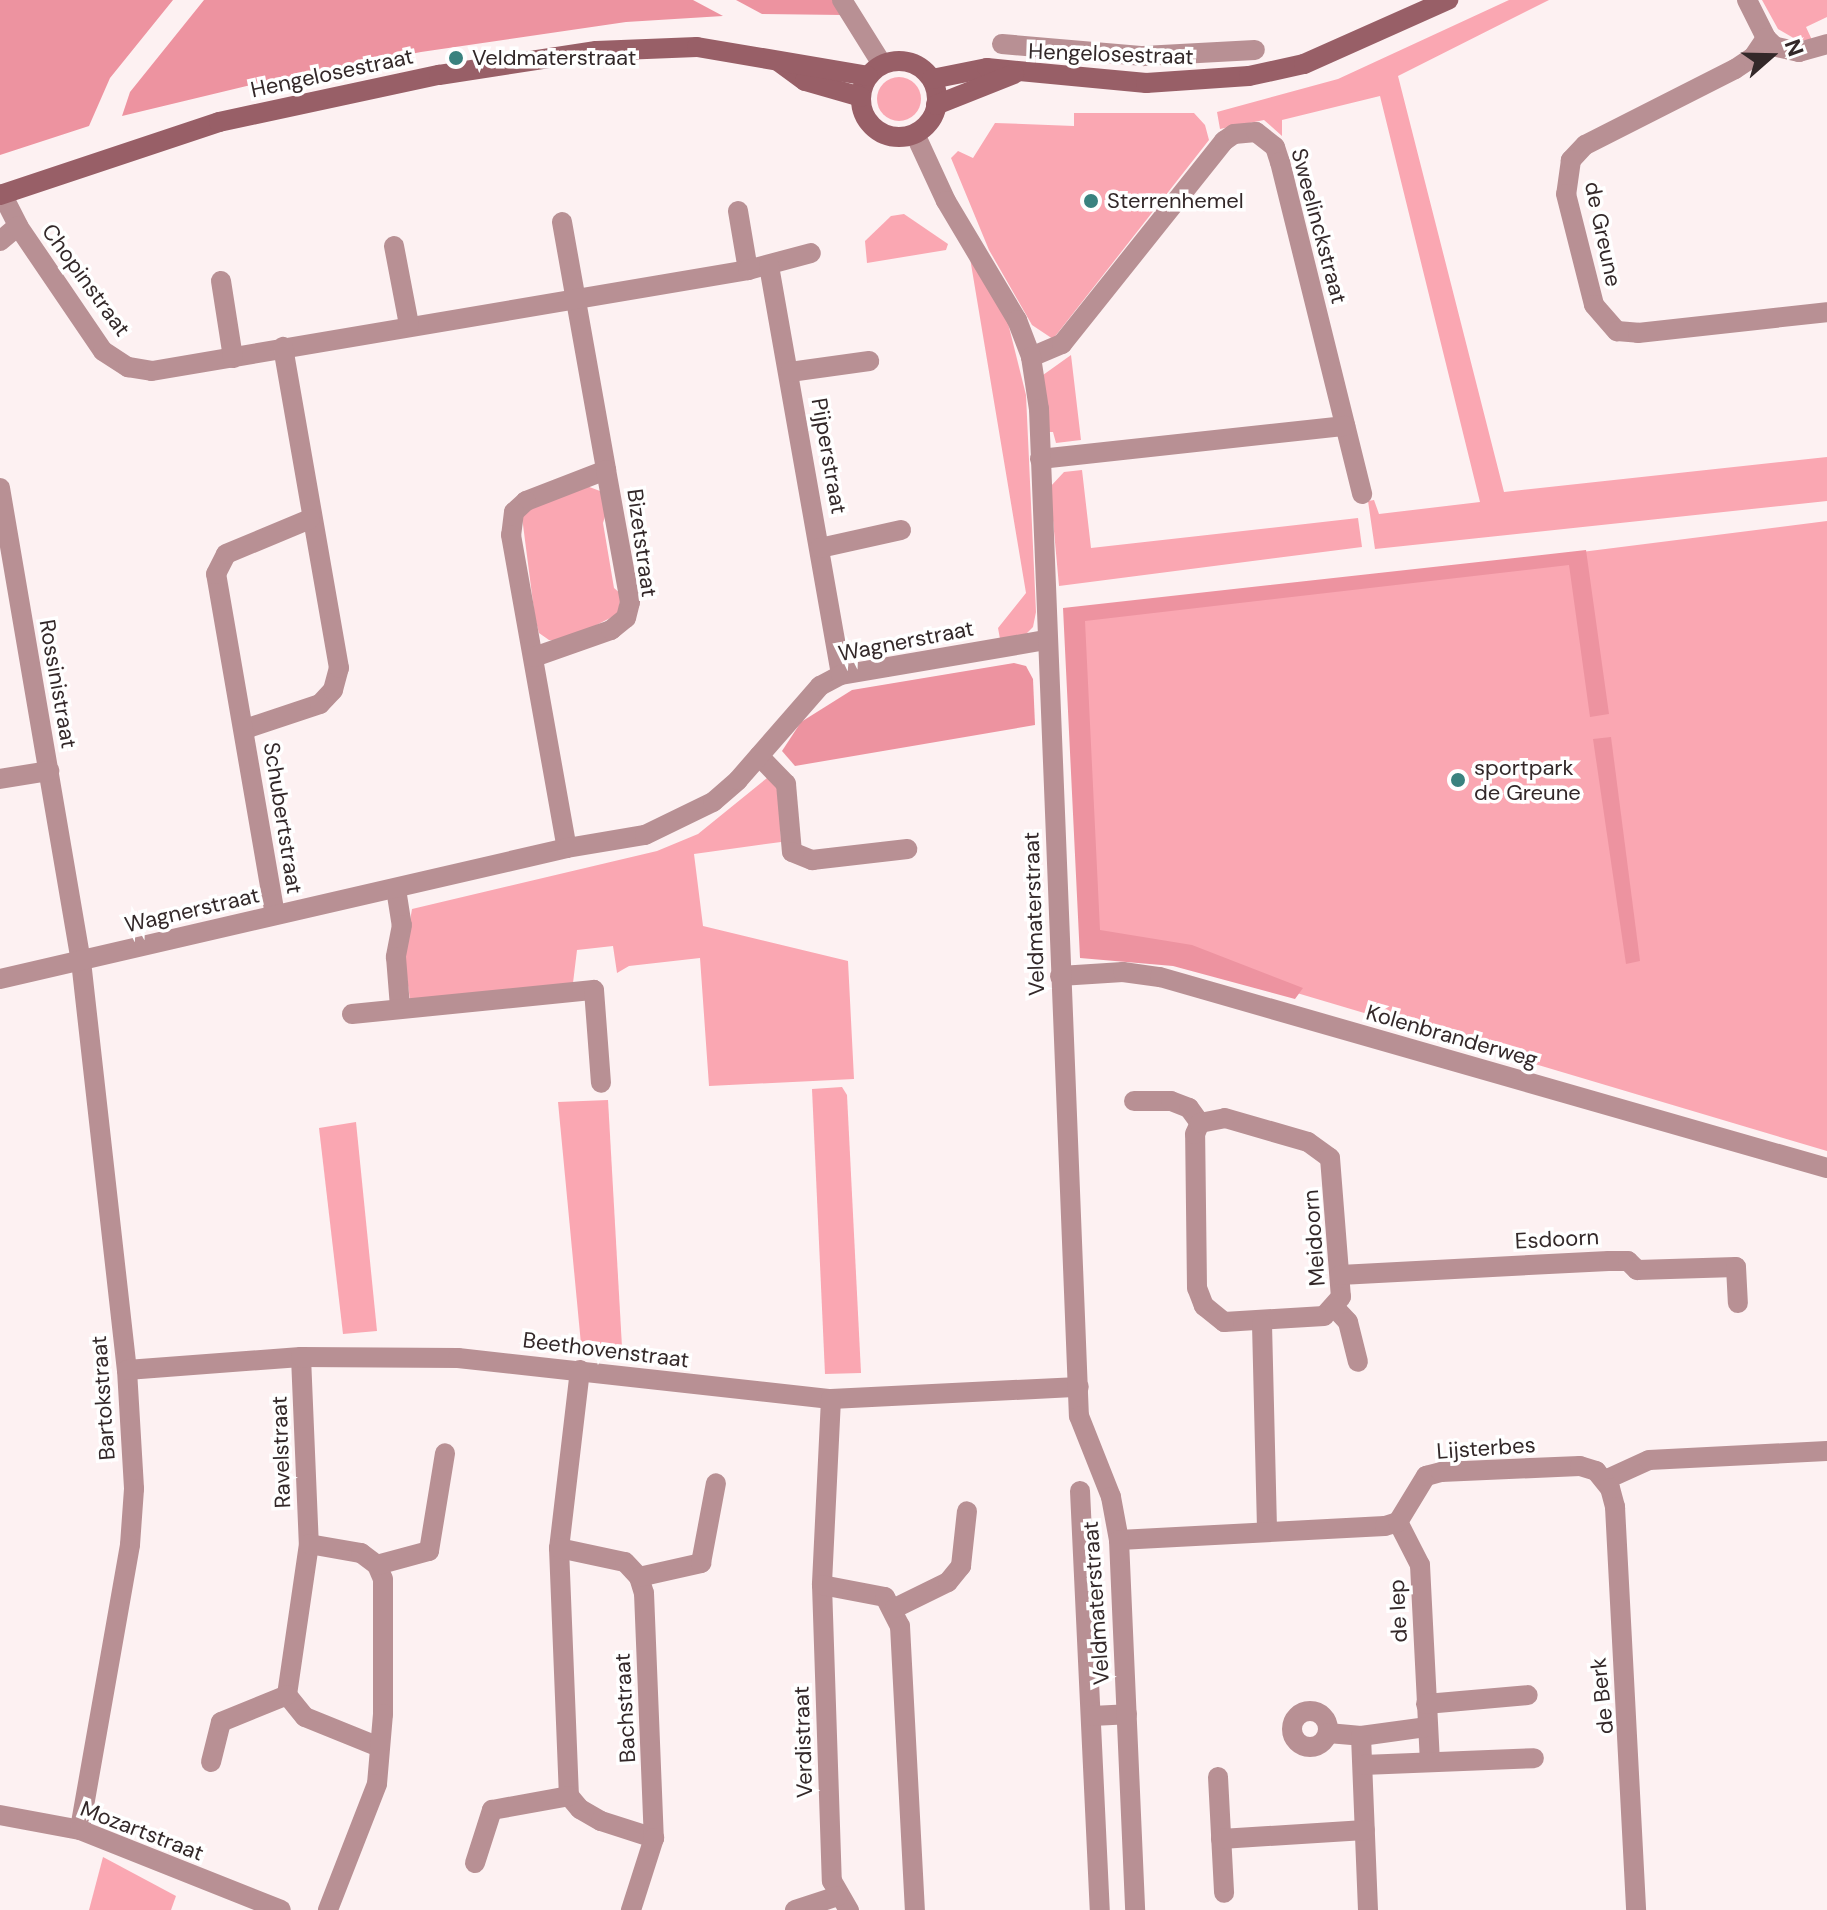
<!DOCTYPE html>
<style>
body{margin:0}
#map{position:relative;width:1827px;height:1910px;overflow:hidden;background:#fdf1f2;font-family:"DM Sans",sans-serif}
div>[style]{position:absolute}
[style*='--x']{left:calc(var(--x)*1px);top:calc(var(--y)*1px);width:calc(var(--w)*1px);rotate:calc(var(--a)*1deg)}
.green>*{inset:0;background:#faa7b2}
.round{border-radius:50%}
.forest>*{inset:0;background:#ed93a0}
.minor>*{height:20px;margin:-10px;padding:0 10px;transform-origin:10px;border-radius:10px;background:#b89094}
.minor>.ring{margin:-10px;padding:0;box-sizing:content-box;background:none;border:20px solid #b89094;border-radius:50%}
.tertiary>*{height:20px;margin:-10px;padding:0 10px;transform-origin:10px;border-radius:10px;background:#b89094}
.secondary>*{height:20px;margin:-10px;padding:0 10px;transform-origin:10px;border-radius:10px;background:#985f67}
.secondary>.ring{margin:-10px;padding:0;box-sizing:content-box;background:none;border:20px solid #985f67;border-radius:50%}
.dots>*{width:22px;height:22px;translate:-50% -50%;box-sizing:border-box;border:4px solid #fff;border-radius:50%}
span{translate:-50% -50%;white-space:nowrap;text-align:center;line-height:1.15;-webkit-text-stroke:7px #fff;paint-order:stroke}
.street-label{font-size:22px;color:#332829}
.poi-label{font-size:22px;color:#332829}
.left{translate:0 -50%;text-align:left}
.north{position:absolute;left:1731px;top:16px;width:80px;height:80px;-webkit-text-stroke:6px #fff;paint-order:stroke;rotate:70deg;font-size:22px;font-weight:700;line-height:32px;text-align:center;color:#332829}
.north::after{content:'';display:block;margin:auto;width:28px;height:36px;background:#332829;clip-path:polygon(50% 0,100% 100%,50% 72%,0 100%)}
</style>
<div id="map">
<div class="green">
<i style="clip-path:polygon(1509px 0,1549px 0,1398px 76px,1504px 492px,1827px 457px,1827px 501px,1375px 549px,1368px 501px,1374px 500px,1379px 514px,1480px 502px,1380px 96px,1282px 120px,1282px 136px,1264px 120px,1220px 129px,1217px 112px,1338px 79px)"></i>
<i style="clip-path:polygon(1762px 0,1827px 0,1827px 17px,1806px 27px,1812px 40px,1797px 40px,1778px 29px)"></i>
<i class="round" style="left:877px;top:77px;width:44px;height:44px"></i>
<i style="clip-path:polygon(1074px 113px,1194px 113px,1205px 125px,1209px 140px,1053px 339px,1032px 325px,989px 250px,951px 158px,958px 151px,973px 158px,995px 123px,1074px 126px)"></i>
<i style="clip-path:polygon(904px 214px,948px 244px,946px 250px,867px 263px,865px 241px,891px 216px)"></i>
<i style="clip-path:polygon(970px 258px,1006px 315px,1026px 395px,1036px 612px,1033px 627px,1024px 636px,1000px 639px,998px 628px,1026px 593px)"></i>
<i style="clip-path:polygon(1071px 355px,1081px 440px,1056px 443px,1053px 432px,1047px 432px,1043px 375px)"></i>
<i style="clip-path:polygon(1082px 470px,1091px 548px,1358px 518px,1362px 547px,1059px 586px,1050px 487px,1064px 472px)"></i>
<i style="clip-path:polygon(584px 485px,600px 491px,607px 510px,603px 523px,614px 588px,621px 594px,618px 614px,563px 642px,549px 640px,539px 633px,535px 618px,522px 517px,529px 507px)"></i>
<i style="clip-path:polygon(1827px 521px,1827px 1151px,1200px 964px,1099px 944px,1081px 615px)"></i>
<i style="clip-path:polygon(772px 774px,778px 781px,781px 842px,694px 854px,703px 926px,848px 961px,854px 1079px,709px 1086px,700px 958px,629px 966px,617px 973px,613px 946px,577px 950px,573px 983px,410px 1000px,404px 956px,412px 909px,657px 851px,698px 834px)"></i>
<i style="clip-path:polygon(842px 1087px,847px 1095px,861px 1373px,825px 1374px,812px 1089px)"></i>
<i style="clip-path:polygon(608px 1100px,622px 1347px,581px 1344px,558px 1102px)"></i>
<i style="clip-path:polygon(356px 1122px,377px 1331px,343px 1334px,319px 1128px)"></i>
<i style="clip-path:polygon(103px 1857px,176px 1896px,171px 1910px,89px 1910px)"></i>
</div>
<div class="forest">
<i style="clip-path:polygon(0 0,173px 0,110px 78px,89px 126px,0 155px)"></i>
<i style="clip-path:polygon(204px 0,693px 0,723px 16px,626px 22px,421px 52px,259px 83px,122px 116px,130px 92px)"></i>
<i style="clip-path:polygon(736px 0,835px 0,843px 15px,762px 14px)"></i>
<i style="clip-path:polygon(1586px 550px,1609px 714px,1590px 717px,1569px 565px,1085px 621px,1100px 930px,1192px 945px,1303px 988px,1295px 999px,1173px 966px,1080px 958px,1063px 608px)"></i>
<i style="clip-path:polygon(1014px 663px,1026px 666px,1033px 679px,1035px 725px,795px 766px,782px 751px,801px 722px,852px 690px)"></i>
<i style="clip-path:polygon(1611px 737px,1640px 961px,1626px 964px,1593px 739px)"></i>
</div>
<div class="minor">
<i style="--x:842;--y:0;--w:75;--a:58"></i>
<i style="--x:1747;--y:0;--w:42;--a:63.4"></i>
<i style="--x:1002;--y:44;--w:142;--a:4.9"></i>
<i style="--x:1143;--y:56;--w:112;--a:-3.1"></i>
<i style="--x:1827;--y:44;--w:29;--a:164"></i>
<i style="--x:1799;--y:52;--w:26;--a:-167"></i>
<i style="--x:1774;--y:46;--w:11;--a:-135"></i>
<i style="--x:1766;--y:38;--w:23;--a:124"></i>
<i style="--x:1753;--y:57;--w:22;--a:146"></i>
<i style="--x:1735;--y:69;--w:168;--a:153.1"></i>
<i style="--x:1585;--y:145;--w:21;--a:133"></i>
<i style="--x:1571;--y:160;--w:34;--a:98"></i>
<i style="--x:1566;--y:194;--w:114;--a:75.8"></i>
<i style="--x:1594;--y:305;--w:35;--a:49"></i>
<i style="--x:1617;--y:331;--w:21;--a:5"></i>
<i style="--x:1638;--y:333;--w:190;--a:-6.3"></i>
<i style="--x:2;--y:194;--w:36;--a:63"></i>
<i style="--x:738;--y:211;--w:60;--a:80.4"></i>
<i style="--x:562;--y:222;--w:252;--a:79.9"></i>
<i style="--x:606;--y:470;--w:86;--a:158.8"></i>
<i style="--x:526;--y:501;--w:16;--a:137"></i>
<i style="--x:514;--y:512;--w:23;--a:97"></i>
<i style="--x:511;--y:535;--w:318;--a:79.9"></i>
<i style="--x:0;--y:241;--w:23;--a:-40"></i>
<i style="--x:18;--y:226;--w:151;--a:55.8"></i>
<i style="--x:103;--y:351;--w:30;--a:33"></i>
<i style="--x:128;--y:367;--w:24;--a:9"></i>
<i style="--x:152;--y:371;--w:604;--a:-9.62"></i>
<i style="--x:748;--y:270;--w:65;--a:-15.1"></i>
<i style="--x:394;--y:246;--w:80;--a:79.2"></i>
<i style="--x:769;--y:266;--w:415;--a:80"></i>
<i style="--x:221;--y:281;--w:78;--a:81.1"></i>
<i style="--x:1031;--y:357;--w:34;--a:-23"></i>
<i style="--x:1062;--y:344;--w:260;--a:-51.4"></i>
<i style="--x:1224;--y:141;--w:12;--a:-35"></i>
<i style="--x:1234;--y:134;--w:22;--a:-5"></i>
<i style="--x:1256;--y:132;--w:24;--a:38"></i>
<i style="--x:1275;--y:147;--w:16;--a:72"></i>
<i style="--x:1280;--y:162;--w:342;--a:76.1"></i>
<i style="--x:790;--y:372;--w:80;--a:-7.9"></i>
<i style="--x:1040;--y:459;--w:307;--a:-6.2"></i>
<i style="--x:0;--y:488;--w:480;--a:80.3"></i>
<i style="--x:81;--y:961;--w:412;--a:83.6"></i>
<i style="--x:127;--y:1370;--w:119;--a:86.6"></i>
<i style="--x:134;--y:1489;--w:56;--a:94.1"></i>
<i style="--x:130;--y:1545;--w:289;--a:100"></i>
<i style="--x:820;--y:548;--w:83;--a:-12.5"></i>
<i style="--x:534;--y:657;--w:82;--a:-19.3"></i>
<i style="--x:611;--y:630;--w:19;--a:-39"></i>
<i style="--x:626;--y:618;--w:16;--a:-76"></i>
<i style="--x:630;--y:602;--w:134;--a:-100.3"></i>
<i style="--x:245;--y:729;--w:79;--a:-18.4"></i>
<i style="--x:320;--y:704;--w:19;--a:-47"></i>
<i style="--x:333;--y:690;--w:23;--a:-75"></i>
<i style="--x:339;--y:668;--w:326;--a:-99.9"></i>
<i style="--x:759;--y:756;--w:39;--a:46"></i>
<i style="--x:786;--y:784;--w:68;--a:85"></i>
<i style="--x:792;--y:852;--w:22;--a:22"></i>
<i style="--x:812;--y:860;--w:96;--a:-6.6"></i>
<i style="--x:0;--y:779;--w:50;--a:-9.3"></i>
<i style="--x:396;--y:889;--w:36;--a:81"></i>
<i style="--x:402;--y:925;--w:33;--a:101"></i>
<i style="--x:396;--y:957;--w:50;--a:85.4"></i>
<i style="--x:275;--y:915;--w:346;--a:-99.8"></i>
<i style="--x:216;--y:574;--w:22;--a:-63"></i>
<i style="--x:226;--y:554;--w:91;--a:-22.6"></i>
<i style="--x:1060;--y:976;--w:63;--a:-3.6"></i>
<i style="--x:1123;--y:972;--w:37;--a:8"></i>
<i style="--x:1160;--y:977;--w:694;--a:15.98"></i>
<i style="--x:0;--y:979;--w:582;--a:-13.01"></i>
<i style="--x:567;--y:848;--w:79;--a:-9.5"></i>
<i style="--x:645;--y:835;--w:76;--a:-25.9"></i>
<i style="--x:713;--y:802;--w:33;--a:-41"></i>
<i style="--x:738;--y:780;--w:125;--a:-48.9"></i>
<i style="--x:820;--y:686;--w:24;--a:-28"></i>
<i style="--x:841;--y:675;--w:208;--a:-9.7"></i>
<i style="--x:352;--y:1014;--w:243;--a:-5.7"></i>
<i style="--x:594;--y:990;--w:93;--a:85.7"></i>
<i style="--x:1134;--y:1101;--w:37;--a:0"></i>
<i style="--x:1171;--y:1101;--w:19;--a:21"></i>
<i style="--x:1189;--y:1108;--w:19;--a:54"></i>
<i style="--x:1225;--y:1118;--w:86;--a:16.1"></i>
<i style="--x:1308;--y:1142;--w:27;--a:36"></i>
<i style="--x:1330;--y:1158;--w:139;--a:85.5"></i>
<i style="--x:1341;--y:1297;--w:25;--a:132"></i>
<i style="--x:1324;--y:1316;--w:100;--a:176.6"></i>
<i style="--x:1224;--y:1322;--w:26;--a:-141"></i>
<i style="--x:1204;--y:1306;--w:19;--a:-111"></i>
<i style="--x:1197;--y:1288;--w:154;--a:-90.7"></i>
<i style="--x:1195;--y:1134;--w:12;--a:-66"></i>
<i style="--x:1200;--y:1123;--w:25;--a:-11"></i>
<i style="--x:1340;--y:1275;--w:269;--a:-3"></i>
<i style="--x:1609;--y:1261;--w:19;--a:0"></i>
<i style="--x:1628;--y:1261;--w:13;--a:45"></i>
<i style="--x:1637;--y:1270;--w:99;--a:-1.7"></i>
<i style="--x:1736;--y:1267;--w:36;--a:87"></i>
<i style="--x:1335;--y:1308;--w:19;--a:47"></i>
<i style="--x:1348;--y:1322;--w:41;--a:76"></i>
<i style="--x:1262;--y:1324;--w:206;--a:88.6"></i>
<i style="--x:301;--y:1357;--w:187;--a:87.6"></i>
<i style="--x:309;--y:1544;--w:153;--a:98.3"></i>
<i style="--x:287;--y:1695;--w:28;--a:51"></i>
<i style="--x:305;--y:1717;--w:80;--a:22.1"></i>
<i style="--x:127;--y:1370;--w:174;--a:-4.3"></i>
<i style="--x:301;--y:1357;--w:157;--a:0.4"></i>
<i style="--x:458;--y:1358;--w:375;--a:6.3"></i>
<i style="--x:831;--y:1399;--w:248;--a:-2.8"></i>
<i style="--x:580;--y:1370;--w:179;--a:96.7"></i>
<i style="--x:559;--y:1548;--w:248;--a:87.7"></i>
<i style="--x:569;--y:1796;--w:17;--a:50"></i>
<i style="--x:580;--y:1809;--w:24;--a:30"></i>
<i style="--x:601;--y:1821;--w:56;--a:17.8"></i>
<i style="--x:831;--y:1399;--w:186;--a:92.8"></i>
<i style="--x:822;--y:1585;--w:296;--a:88.1"></i>
<i style="--x:832;--y:1881;--w:34;--a:60"></i>
<i style="--x:1605;--y:1480;--w:48;--a:-24.4"></i>
<i style="--x:1649;--y:1460;--w:178;--a:-2.9"></i>
<i style="--x:1080;--y:1491;--w:419;--a:87.3"></i>
<i style="--x:1398;--y:1522;--w:48;--a:62.9"></i>
<i style="--x:1420;--y:1565;--w:197;--a:87.1"></i>
<i style="--x:1119;--y:1540;--w:266;--a:-3"></i>
<i style="--x:1385;--y:1526;--w:14;--a:-17"></i>
<i style="--x:1398;--y:1522;--w:54;--a:-58.7"></i>
<i style="--x:1426;--y:1476;--w:16;--a:-15"></i>
<i style="--x:1441;--y:1472;--w:139;--a:-2.5"></i>
<i style="--x:1580;--y:1466;--w:17;--a:17"></i>
<i style="--x:1596;--y:1471;--w:22;--a:51"></i>
<i style="--x:1610;--y:1488;--w:20;--a:75"></i>
<i style="--x:1615;--y:1507;--w:404;--a:87"></i>
<i style="--x:309;--y:1544;--w:53;--a:9.8"></i>
<i style="--x:361;--y:1553;--w:20;--a:37"></i>
<i style="--x:377;--y:1565;--w:15;--a:67"></i>
<i style="--x:383;--y:1579;--w:135;--a:90"></i>
<i style="--x:383;--y:1714;--w:70;--a:94.9"></i>
<i style="--x:377;--y:1784;--w:135;--a:111.3"></i>
<i style="--x:559;--y:1548;--w:67;--a:12"></i>
<i style="--x:625;--y:1562;--w:21;--a:47"></i>
<i style="--x:639;--y:1577;--w:17;--a:73"></i>
<i style="--x:644;--y:1593;--w:245;--a:87.7"></i>
<i style="--x:654;--y:1838;--w:76;--a:107.7"></i>
<i style="--x:377;--y:1565;--w:54;--a:-15.1"></i>
<i style="--x:429;--y:1551;--w:99;--a:-80.7"></i>
<i style="--x:639;--y:1577;--w:64;--a:-12.7"></i>
<i style="--x:701;--y:1563;--w:81;--a:-79.4"></i>
<i style="--x:822;--y:1585;--w:64;--a:10.8"></i>
<i style="--x:885;--y:1597;--w:33;--a:63"></i>
<i style="--x:900;--y:1626;--w:284;--a:87"></i>
<i style="--x:895;--y:1608;--w:59;--a:-26.1"></i>
<i style="--x:948;--y:1582;--w:21;--a:-51"></i>
<i style="--x:961;--y:1566;--w:55;--a:-83.8"></i>
<i style="--x:1426;--y:1704;--w:102;--a:-5"></i>
<i class="ring" style="left:1292px;top:1711px;width:16px;height:16px"></i>
<i style="--x:1092;--y:1716;--w:35;--a:-3"></i>
<i style="--x:1328;--y:1733;--w:33;--a:5"></i>
<i style="--x:1361;--y:1736;--w:67;--a:-7.8"></i>
<i style="--x:1361;--y:1736;--w:174;--a:87.7"></i>
<i style="--x:211;--y:1762;--w:41;--a:-76"></i>
<i style="--x:221;--y:1722;--w:71;--a:-22.2"></i>
<i style="--x:1363;--y:1765;--w:171;--a:-2.3"></i>
<i style="--x:1218;--y:1777;--w:116;--a:87"></i>
<i style="--x:0;--y:1815;--w:81;--a:10.6"></i>
<i style="--x:80;--y:1830;--w:216;--a:21.7"></i>
<i style="--x:1221;--y:1839;--w:144;--a:-3.6"></i>
<i style="--x:475;--y:1863;--w:56;--a:-72.2"></i>
<i style="--x:492;--y:1810;--w:78;--a:-10.3"></i>
<i style="--x:795;--y:1910;--w:45;--a:-18"></i>
</div>
<div class="tertiary">
<i style="--x:915;--y:134;--w:74;--a:65.2"></i>
<i style="--x:946;--y:201;--w:139;--a:59.2"></i>
<i style="--x:1017;--y:320;--w:40;--a:69"></i>
<i style="--x:1031;--y:357;--w:53;--a:81.3"></i>
<i style="--x:1039;--y:409;--w:1008;--a:87.73"></i>
<i style="--x:1079;--y:1416;--w:87;--a:68.4"></i>
<i style="--x:1111;--y:1497;--w:44;--a:79.5"></i>
<i style="--x:1119;--y:1540;--w:370;--a:87.5"></i>
</div>
<div class="secondary">
<i class="ring" style="left:861px;top:61px;width:56px;height:56px"></i>
<i style="--x:779;--y:62;--w:32;--a:36"></i>
<i style="--x:805;--y:81;--w:58;--a:15.9"></i>
<i style="--x:932;--y:79;--w:56;--a:-11.3"></i>
<i style="--x:987;--y:68;--w:160;--a:5.4"></i>
<i style="--x:1146;--y:83;--w:103;--a:-3.9"></i>
<i style="--x:1249;--y:76;--w:56;--a:-12.3"></i>
<i style="--x:1304;--y:64;--w:158;--a:-24"></i>
<i style="--x:936;--y:105;--w:84;--a:-21.7"></i>
<i style="--x:0;--y:195;--w:231;--a:-18.4"></i>
<i style="--x:219;--y:122;--w:225;--a:-12.1"></i>
<i style="--x:439;--y:75;--w:159;--a:-8.7"></i>
<i style="--x:596;--y:51;--w:101;--a:-2.3"></i>
<i style="--x:697;--y:47;--w:173;--a:9.6"></i>
</div>
<div class="dots">
<i style="left:456px;top:58px;background:#3a827f"></i>
<i style="left:1091px;top:201px;background:#3a827f"></i>
<i style="left:1458px;top:780px;background:#3a827f"></i>
</div>
<div class="street-label">
<span style="left:1111px;top:54px;rotate:2deg">Hengelosestraat</span>
<span style="left:332px;top:73px;rotate:-12deg">Hengelosestraat</span>
<span style="left:1319px;top:226px;rotate:75deg">Sweelinckstraat</span>
<span style="left:1603px;top:234px;rotate:78deg">de Greune</span>
<span style="left:86px;top:280px;rotate:54deg">Chopinstraat</span>
<span style="left:829px;top:456px;rotate:80deg">Pijperstraat</span>
<span style="left:642px;top:543px;rotate:82deg">Bizetstraat</span>
<span style="left:906px;top:641px;rotate:-11deg">Wagnerstraat</span>
<span style="left:58px;top:684px;rotate:80deg">Rossinistraat</span>
<span style="left:283px;top:818px;rotate:81deg">Schubertstraat</span>
<span style="left:192px;top:910px;rotate:-13deg">Wagnerstraat</span>
<span style="left:1034px;top:914px;rotate:-92deg">Veldmaterstraat</span>
<span style="left:1452px;top:1036px;rotate:16deg">Kolenbranderweg</span>
<span style="left:1314px;top:1238px;rotate:-94deg">Meidoorn</span>
<span style="left:1557px;top:1239px;rotate:-3deg">Esdoorn</span>
<span style="left:606px;top:1350px;rotate:7deg">Beethovenstraat</span>
<span style="left:103px;top:1398px;rotate:-94deg">Bartokstraat</span>
<span style="left:1486px;top:1448px;rotate:-4deg">Lijsterbes</span>
<span style="left:281px;top:1452px;rotate:-92deg">Ravelstraat</span>
<span style="left:1096px;top:1603px;rotate:-94deg">Veldmaterstraat</span>
<span style="left:1398px;top:1611px;rotate:-93deg">de Iep</span>
<span style="left:1602px;top:1696px;rotate:-96deg">de Berk</span>
<span style="left:625px;top:1708px;rotate:-93deg">Bachstraat</span>
<span style="left:803px;top:1742px;rotate:-92deg">Verdistraat</span>
<span style="left:142px;top:1831px;rotate:21deg">Mozartstraat</span>
</div>
<div class="poi-label">
<span class="left" style="left:472px;top:58px">Veldmaterstraat</span>
<span class="left" style="left:1107px;top:201px">Sterrenhemel</span>
<span class="left" style="left:1474px;top:780px">sportpark<br>de Greune</span>
</div>
<div class="north">N</div>
</div>
